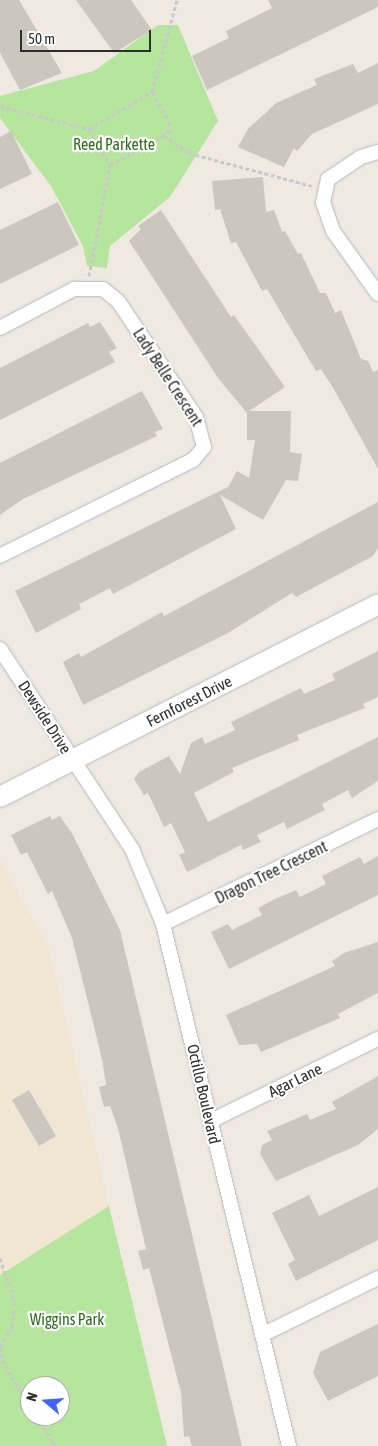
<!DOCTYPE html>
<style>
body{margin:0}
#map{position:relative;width:378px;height:1446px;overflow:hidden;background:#efe9e1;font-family:"Asap Condensed",sans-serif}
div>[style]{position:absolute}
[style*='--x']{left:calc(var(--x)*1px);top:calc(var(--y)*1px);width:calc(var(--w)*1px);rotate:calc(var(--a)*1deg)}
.education>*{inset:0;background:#f0e6d1}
.green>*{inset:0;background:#b6e59e}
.building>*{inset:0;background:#cbc7bf}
.path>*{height:3px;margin-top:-1.5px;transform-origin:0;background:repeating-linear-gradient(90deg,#c9c9c9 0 4px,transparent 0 6.5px)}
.roads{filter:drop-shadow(0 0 1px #b4b7c1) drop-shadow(0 0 1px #b4b7c1)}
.street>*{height:14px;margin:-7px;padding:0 7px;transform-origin:7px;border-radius:7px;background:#fff}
.secondary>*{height:20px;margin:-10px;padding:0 10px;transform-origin:10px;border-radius:10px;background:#fff}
span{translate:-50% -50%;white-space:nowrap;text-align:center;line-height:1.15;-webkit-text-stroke:4.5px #fff;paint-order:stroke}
.park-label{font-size:16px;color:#2c6e1b}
.street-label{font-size:16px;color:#2e2e2e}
.north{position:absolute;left:20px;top:1376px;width:50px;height:50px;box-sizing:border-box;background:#fff;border:1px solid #ababab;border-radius:50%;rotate:288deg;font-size:14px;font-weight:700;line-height:20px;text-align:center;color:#2e2e2e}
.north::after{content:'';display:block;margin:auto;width:18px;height:22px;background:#4264fb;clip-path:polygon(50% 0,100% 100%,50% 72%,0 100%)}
.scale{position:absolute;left:20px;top:30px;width:131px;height:22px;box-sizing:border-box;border:2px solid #2e2e2e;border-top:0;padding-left:6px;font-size:15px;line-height:18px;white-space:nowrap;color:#2e2e2e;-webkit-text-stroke:4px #fff;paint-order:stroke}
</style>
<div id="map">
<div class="education">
<i style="clip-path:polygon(0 860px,49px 949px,109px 1206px,0 1275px)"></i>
</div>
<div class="green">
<i style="clip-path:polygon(158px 25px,178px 25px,218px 121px,170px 197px,110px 246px,107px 268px,87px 266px,83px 246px,51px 186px,0 118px,0 96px,94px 71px)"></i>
<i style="clip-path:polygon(evenodd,109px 1206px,167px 1446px,0 1446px,0 1275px,109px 1206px,30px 1386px,60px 1386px,60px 1416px,30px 1416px,30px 1386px)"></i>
</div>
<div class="building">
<i style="clip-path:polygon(0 0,19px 0,62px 73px,20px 90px,0 53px)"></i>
<i style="clip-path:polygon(76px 0,131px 0,152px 30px,114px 53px)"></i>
<i style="clip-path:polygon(268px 0,378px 0,378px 7px,207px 90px,192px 56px,229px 38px,226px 31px,272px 8px)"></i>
<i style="clip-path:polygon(378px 63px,378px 104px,312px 134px,297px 151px,294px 148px,284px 167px,238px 147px,248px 129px,276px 103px,317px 85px,314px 79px,353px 64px,358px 73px)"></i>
<i style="clip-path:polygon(11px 131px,32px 174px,0 189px,0 137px)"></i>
<i style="clip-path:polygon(263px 177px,266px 212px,274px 210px,282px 232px,285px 231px,298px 254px,301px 253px,320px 293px,326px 293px,335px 313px,341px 310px,361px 359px,368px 361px,373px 372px,378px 370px,378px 469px,335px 391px,321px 369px,316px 371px,267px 289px,262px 291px,236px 242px,231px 243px,220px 209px,215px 210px,212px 181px)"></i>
<i style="clip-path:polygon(58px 202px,79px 245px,0 284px,0 230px)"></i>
<i style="clip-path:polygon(161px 210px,231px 317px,234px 315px,285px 387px,249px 411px,291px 411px,290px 452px,302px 454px,298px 481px,286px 480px,263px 520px,220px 495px,236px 529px,113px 594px,110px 588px,79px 604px,81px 609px,36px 633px,15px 591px,228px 487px,237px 471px,249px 478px,255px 440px,247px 440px,247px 413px,218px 378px,129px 241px,141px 229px,138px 226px)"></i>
<i style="clip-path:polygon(100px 322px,117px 348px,109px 352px,115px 362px,0 420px,0 368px,88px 323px,90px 327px)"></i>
<i style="clip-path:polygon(142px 391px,163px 429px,155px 432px,157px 436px,23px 499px,0 515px,0 463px)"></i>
<i style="clip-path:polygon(378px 502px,378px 548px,373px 556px,296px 597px,292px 593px,228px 633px,83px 705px,63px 662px,79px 653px,81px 657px,162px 612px,164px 616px)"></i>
<i style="clip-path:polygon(378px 651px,378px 697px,363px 704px,365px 708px,297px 735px,299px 740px,232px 768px,234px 772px,194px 793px,208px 822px,378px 737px,378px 781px,352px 798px,348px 790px,322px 804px,325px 810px,287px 829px,284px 822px,257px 835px,261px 842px,243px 850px,241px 845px,187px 872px,179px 855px,185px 852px,171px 823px,164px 827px,148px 793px,144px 795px,134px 779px,139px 772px,169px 756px,180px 774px,191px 743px,202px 737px,205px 744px,235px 730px,231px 722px,301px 688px,304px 694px,335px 680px,332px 674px)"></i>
<i style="clip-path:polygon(50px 816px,52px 820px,60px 816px,73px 835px,120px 930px,242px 1446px,192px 1446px,189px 1436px,184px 1437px,181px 1393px,149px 1268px,143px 1270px,138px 1251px,146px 1249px,118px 1128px,110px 1106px,104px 1107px,99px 1087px,106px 1085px,102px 1059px,72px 938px,52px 891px,48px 894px,27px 852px,21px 855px,11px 835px)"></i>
<i style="clip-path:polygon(378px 856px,378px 895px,229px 969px,211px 932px,228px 924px,232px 930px,262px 915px,258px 908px,275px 899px,296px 890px,300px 897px,326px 884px,322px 876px,360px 857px,364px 864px)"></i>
<i style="clip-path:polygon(378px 942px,378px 993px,338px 1014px,340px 1018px,261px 1052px,257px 1044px,239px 1045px,226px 1015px,335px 966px,332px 961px,344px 953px)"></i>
<i style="clip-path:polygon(378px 1076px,378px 1129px,358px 1145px,276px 1181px,260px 1154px,262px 1145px,272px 1140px,267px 1131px,307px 1114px,310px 1120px,336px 1109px,332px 1102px)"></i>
<i style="clip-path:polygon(29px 1090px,56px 1136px,39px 1146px,12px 1100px)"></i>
<i style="clip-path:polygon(378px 1187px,378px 1240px,296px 1281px,288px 1264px,295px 1260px,272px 1213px,309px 1195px,319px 1216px)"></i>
<i style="clip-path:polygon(378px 1324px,378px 1376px,328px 1401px,313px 1373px,320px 1352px)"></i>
</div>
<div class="path">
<i style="--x:152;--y:92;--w:34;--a:60"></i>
<i style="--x:169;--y:122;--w:8;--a:83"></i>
<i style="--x:170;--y:130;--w:8;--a:140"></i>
<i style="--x:0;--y:106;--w:92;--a:14.5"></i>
<i style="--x:89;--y:129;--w:42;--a:59.7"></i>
<i style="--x:89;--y:129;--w:73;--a:-30.4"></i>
<i style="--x:152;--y:92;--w:95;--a:-74.8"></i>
<i style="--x:89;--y:276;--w:113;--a:-79.3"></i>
<i style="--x:110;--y:165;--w:62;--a:-29.1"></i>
<i style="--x:164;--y:135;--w:31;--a:36"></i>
<i style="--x:189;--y:153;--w:127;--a:15"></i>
<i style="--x:0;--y:1258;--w:47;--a:71.6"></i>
<i style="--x:15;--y:1303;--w:23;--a:97"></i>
<i style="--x:12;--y:1326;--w:24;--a:120"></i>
<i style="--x:1;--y:1347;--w:13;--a:86"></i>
<i style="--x:2;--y:1360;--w:56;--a:59.7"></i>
<i style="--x:36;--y:1416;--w:36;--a:58"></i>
</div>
<div class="roads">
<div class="street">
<i style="--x:378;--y:152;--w:18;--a:164"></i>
<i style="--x:361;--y:157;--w:40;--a:146"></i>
<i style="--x:328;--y:179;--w:24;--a:102"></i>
<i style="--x:323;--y:202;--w:31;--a:71"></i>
<i style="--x:333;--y:231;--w:77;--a:54.5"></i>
<i style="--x:0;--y:328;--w:84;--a:-27.8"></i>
<i style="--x:74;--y:289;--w:29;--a:0"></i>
<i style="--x:103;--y:289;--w:19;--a:39"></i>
<i style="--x:118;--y:301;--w:140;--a:56.1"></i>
<i style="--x:196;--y:417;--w:31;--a:75"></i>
<i style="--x:204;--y:447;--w:17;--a:130"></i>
<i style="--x:193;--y:460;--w:216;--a:153.6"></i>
<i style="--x:0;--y:649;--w:240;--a:56.6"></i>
<i style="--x:132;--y:849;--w:81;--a:67.5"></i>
<i style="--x:163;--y:924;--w:537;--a:76.43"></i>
<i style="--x:163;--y:924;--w:239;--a:-26"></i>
<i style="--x:211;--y:1121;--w:186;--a:-26.2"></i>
<i style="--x:262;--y:1335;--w:129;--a:-26.2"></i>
</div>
<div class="secondary">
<i style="--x:0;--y:797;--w:424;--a:-27"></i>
</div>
</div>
<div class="park-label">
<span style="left:114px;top:144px">Reed Parkette</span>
<span style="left:67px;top:1319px">Wiggins Park</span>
</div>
<div class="street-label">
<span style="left:168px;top:377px;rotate:57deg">Lady Belle Crescent</span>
<span style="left:189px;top:701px;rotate:-27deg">Fernforest Drive</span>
<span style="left:45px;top:717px;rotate:57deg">Dewside Drive</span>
<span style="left:271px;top:872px;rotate:-26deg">Dragon Tree Crescent</span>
<span style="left:295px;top:1080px;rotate:-26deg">Agar Lane</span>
<span style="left:204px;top:1094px;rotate:77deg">Octillo Boulevard</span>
</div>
<div class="north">N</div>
<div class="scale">50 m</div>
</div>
